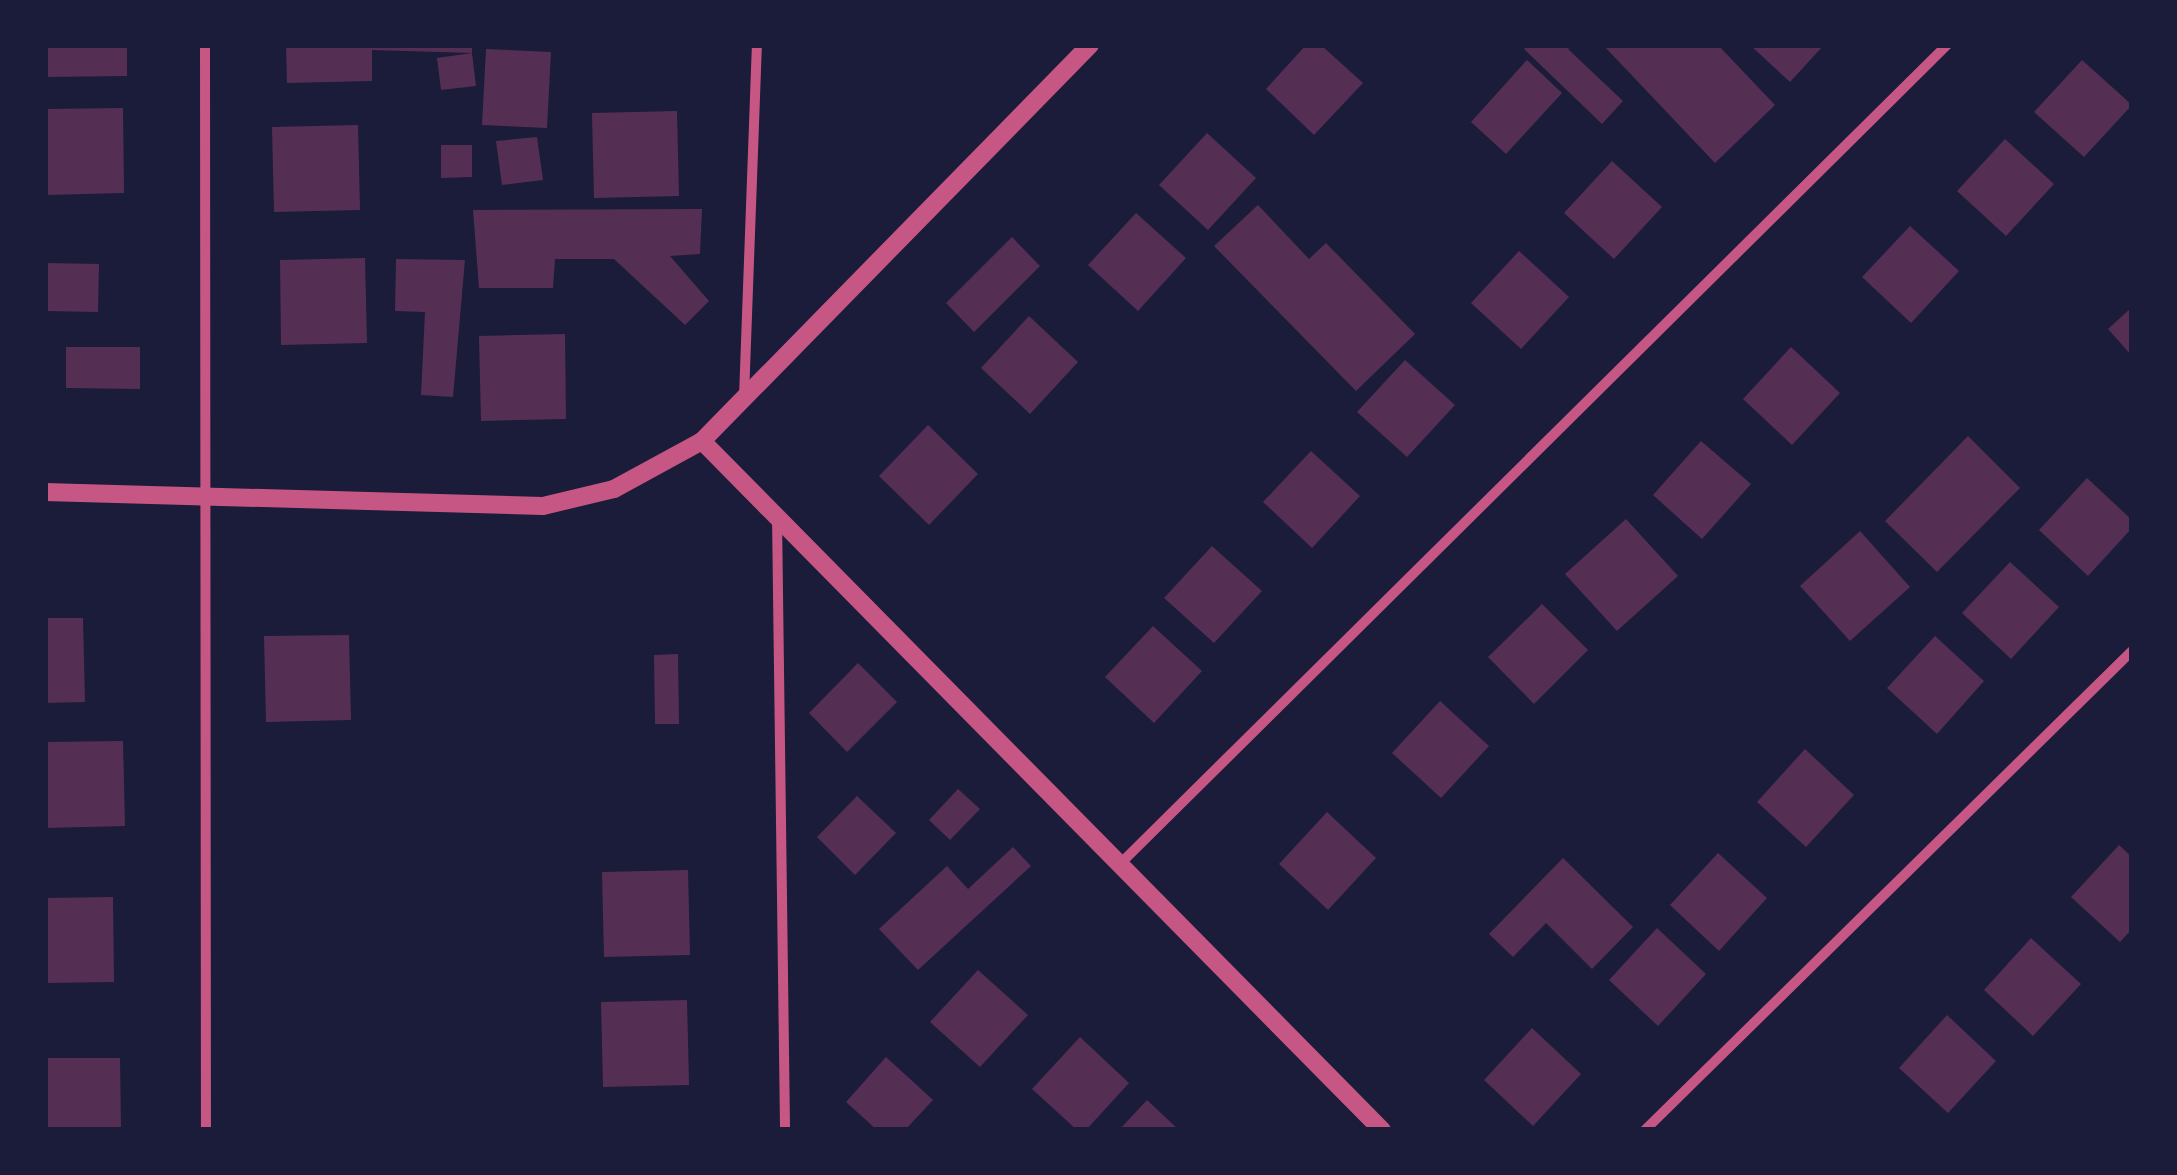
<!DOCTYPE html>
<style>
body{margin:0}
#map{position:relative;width:2177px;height:1175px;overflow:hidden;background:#1b1b3a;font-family:"PT Serif",serif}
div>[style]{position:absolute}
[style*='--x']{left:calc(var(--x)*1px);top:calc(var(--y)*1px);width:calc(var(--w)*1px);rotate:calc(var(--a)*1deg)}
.building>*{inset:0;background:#542f53}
.minor>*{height:10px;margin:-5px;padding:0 5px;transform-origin:5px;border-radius:5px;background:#c65784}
.tertiary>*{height:18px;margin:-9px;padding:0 9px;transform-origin:9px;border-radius:9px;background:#c65784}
span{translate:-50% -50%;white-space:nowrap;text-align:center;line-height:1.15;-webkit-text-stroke:8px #1b1b3a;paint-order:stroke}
.frame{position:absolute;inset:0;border:48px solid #1b1b3a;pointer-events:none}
</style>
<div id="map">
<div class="building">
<i style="clip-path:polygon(45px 45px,127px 45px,127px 76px,45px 77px)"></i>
<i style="clip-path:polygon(286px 45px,472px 45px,472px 53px,372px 50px,372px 81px,287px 83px)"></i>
<i style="clip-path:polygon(1306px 45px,1321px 45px,1363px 83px,1314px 135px,1266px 89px)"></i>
<i style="clip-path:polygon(1529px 45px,1572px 45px,1568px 49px,1623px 101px,1602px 124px,1524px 49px)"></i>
<i style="clip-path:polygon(1603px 45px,1718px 45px,1775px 105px,1715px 163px)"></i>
<i style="clip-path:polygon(1750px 45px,1824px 45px,1790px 82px)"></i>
<i style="clip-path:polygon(486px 49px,551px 52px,547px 128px,482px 125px)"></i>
<i style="clip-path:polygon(472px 53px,476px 86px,441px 90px,437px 58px)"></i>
<i style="clip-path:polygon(1527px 60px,1562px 93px,1506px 154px,1471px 122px)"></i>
<i style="clip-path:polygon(2082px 60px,2132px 105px,2084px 157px,2034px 112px)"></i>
<i style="clip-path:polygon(123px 108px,124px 193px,45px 195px,45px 109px)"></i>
<i style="clip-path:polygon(677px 111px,679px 196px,594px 198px,592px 113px)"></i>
<i style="clip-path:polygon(358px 125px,360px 210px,274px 212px,272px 127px)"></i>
<i style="clip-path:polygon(1207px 133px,1256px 178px,1208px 230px,1159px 185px)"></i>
<i style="clip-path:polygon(537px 137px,543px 180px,502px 185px,496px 141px)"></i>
<i style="clip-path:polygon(2005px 139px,2054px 184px,2006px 236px,1957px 191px)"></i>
<i style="clip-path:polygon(441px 145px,472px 145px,472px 177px,441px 178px)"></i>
<i style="clip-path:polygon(1612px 161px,1662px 207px,1614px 259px,1564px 213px)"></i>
<i style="clip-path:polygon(1258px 205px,1309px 259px,1326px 243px,1415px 334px,1356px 391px,1214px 246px)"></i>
<i style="clip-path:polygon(702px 209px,700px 254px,670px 256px,709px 301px,685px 325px,614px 259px,555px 259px,553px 288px,479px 288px,473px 210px)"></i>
<i style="clip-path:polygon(1136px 213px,1186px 258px,1138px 311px,1088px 265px)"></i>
<i style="clip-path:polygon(1910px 226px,1959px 271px,1911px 323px,1862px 277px)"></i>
<i style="clip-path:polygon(1012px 237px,1040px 266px,974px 332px,946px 303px)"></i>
<i style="clip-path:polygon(1519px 251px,1569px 297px,1521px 349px,1471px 303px)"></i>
<i style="clip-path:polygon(365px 258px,367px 343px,281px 345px,280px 260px)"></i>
<i style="clip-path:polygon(396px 259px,465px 260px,453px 397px,421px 395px,425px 312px,395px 311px)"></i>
<i style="clip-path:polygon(45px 263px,99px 264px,98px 312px,45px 311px)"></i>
<i style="clip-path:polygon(2132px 307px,2132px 356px,2108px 329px)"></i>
<i style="clip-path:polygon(1029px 316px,1078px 362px,1030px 414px,981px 368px)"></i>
<i style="clip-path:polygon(565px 334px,566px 419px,481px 421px,479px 336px)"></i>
<i style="clip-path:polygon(66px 347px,140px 347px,140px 389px,66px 388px)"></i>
<i style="clip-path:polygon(1791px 347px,1840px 393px,1792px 445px,1743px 399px)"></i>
<i style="clip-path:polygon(1405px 360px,1455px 405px,1407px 457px,1357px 412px)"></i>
<i style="clip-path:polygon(928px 425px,978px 474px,929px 525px,879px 476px)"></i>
<i style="clip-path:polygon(1968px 436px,2020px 488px,1937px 572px,1885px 521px)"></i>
<i style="clip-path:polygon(1701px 441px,1751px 484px,1702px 539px,1653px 495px)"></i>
<i style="clip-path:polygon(1311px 451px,1360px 496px,1312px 548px,1263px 502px)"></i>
<i style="clip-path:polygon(2087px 478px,2132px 520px,2132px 528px,2088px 576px,2039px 530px)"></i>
<i style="clip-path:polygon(1626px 519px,1678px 576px,1617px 631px,1565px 574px)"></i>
<i style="clip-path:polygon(1860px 531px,1910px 587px,1850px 641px,1800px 586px)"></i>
<i style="clip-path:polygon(1212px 546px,1262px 591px,1214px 643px,1164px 598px)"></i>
<i style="clip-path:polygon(2010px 562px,2059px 607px,2011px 659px,1962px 613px)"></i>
<i style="clip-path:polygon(1542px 604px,1588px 650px,1534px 704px,1488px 657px)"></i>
<i style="clip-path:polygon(45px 618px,83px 618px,85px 702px,45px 703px)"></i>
<i style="clip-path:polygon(1153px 626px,1202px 671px,1154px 723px,1105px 677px)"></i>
<i style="clip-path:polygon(349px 635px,351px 720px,266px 722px,264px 636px)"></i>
<i style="clip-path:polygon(1935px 636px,1984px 681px,1937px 734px,1887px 688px)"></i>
<i style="clip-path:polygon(678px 654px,679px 724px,655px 724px,654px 655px)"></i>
<i style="clip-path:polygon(858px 663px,897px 702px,847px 752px,809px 713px)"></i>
<i style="clip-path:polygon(1440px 701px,1489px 746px,1441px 798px,1392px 753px)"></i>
<i style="clip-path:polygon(123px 741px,125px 826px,45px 828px,45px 742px)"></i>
<i style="clip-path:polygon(1805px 749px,1854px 795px,1806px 847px,1757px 802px)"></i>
<i style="clip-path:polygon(958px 789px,980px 809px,950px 840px,929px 820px)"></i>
<i style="clip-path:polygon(857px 796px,896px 833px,855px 875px,817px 837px)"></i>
<i style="clip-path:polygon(1327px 812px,1376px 858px,1328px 910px,1279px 864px)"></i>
<i style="clip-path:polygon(2119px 845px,2132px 857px,2132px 929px,2120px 942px,2071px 897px)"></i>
<i style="clip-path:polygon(1013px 847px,1031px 866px,918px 970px,879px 929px,947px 866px,968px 889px)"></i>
<i style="clip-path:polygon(1718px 853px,1767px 898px,1719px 951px,1670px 905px)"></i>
<i style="clip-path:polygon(1563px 858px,1633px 927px,1592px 969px,1546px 923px,1513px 957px,1489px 934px)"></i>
<i style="clip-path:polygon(688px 870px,690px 955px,604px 957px,602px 872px)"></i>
<i style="clip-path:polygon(113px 897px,114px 982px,45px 983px,45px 898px)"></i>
<i style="clip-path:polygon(1657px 928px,1706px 974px,1658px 1026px,1609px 980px)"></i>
<i style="clip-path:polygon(2031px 938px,2081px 984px,2033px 1036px,1984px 990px)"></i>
<i style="clip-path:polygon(978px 970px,1028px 1015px,980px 1067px,930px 1022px)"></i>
<i style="clip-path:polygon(687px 1000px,689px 1085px,603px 1087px,601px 1002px)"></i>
<i style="clip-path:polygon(1947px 1015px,1996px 1061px,1948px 1113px,1899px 1068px)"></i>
<i style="clip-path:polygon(1532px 1028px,1581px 1074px,1533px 1126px,1484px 1080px)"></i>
<i style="clip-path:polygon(1080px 1037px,1129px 1083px,1086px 1130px,1077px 1130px,1032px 1089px)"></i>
<i style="clip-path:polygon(886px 1057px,933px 1100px,905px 1130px,877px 1130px,846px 1102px)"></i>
<i style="clip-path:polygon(45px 1058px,120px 1058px,121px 1130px,45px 1130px)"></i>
<i style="clip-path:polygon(1147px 1100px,1179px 1130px,1119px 1130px)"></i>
</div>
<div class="minor">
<i style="--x:205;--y:45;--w:1085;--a:89.95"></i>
<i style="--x:744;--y:397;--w:352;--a:-87.9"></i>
<i style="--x:777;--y:516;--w:614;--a:89.25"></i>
<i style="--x:1122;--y:862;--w:1161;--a:-44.72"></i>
<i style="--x:1645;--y:1130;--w:683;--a:-44.53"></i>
</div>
<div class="tertiary">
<i style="--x:702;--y:441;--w:968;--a:45.38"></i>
<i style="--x:45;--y:492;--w:498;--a:1.6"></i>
<i style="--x:543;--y:506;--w:73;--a:-13.5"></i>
<i style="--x:614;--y:489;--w:100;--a:-28.6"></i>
<i style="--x:702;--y:441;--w:554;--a:-45.58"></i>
</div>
<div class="frame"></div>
</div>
